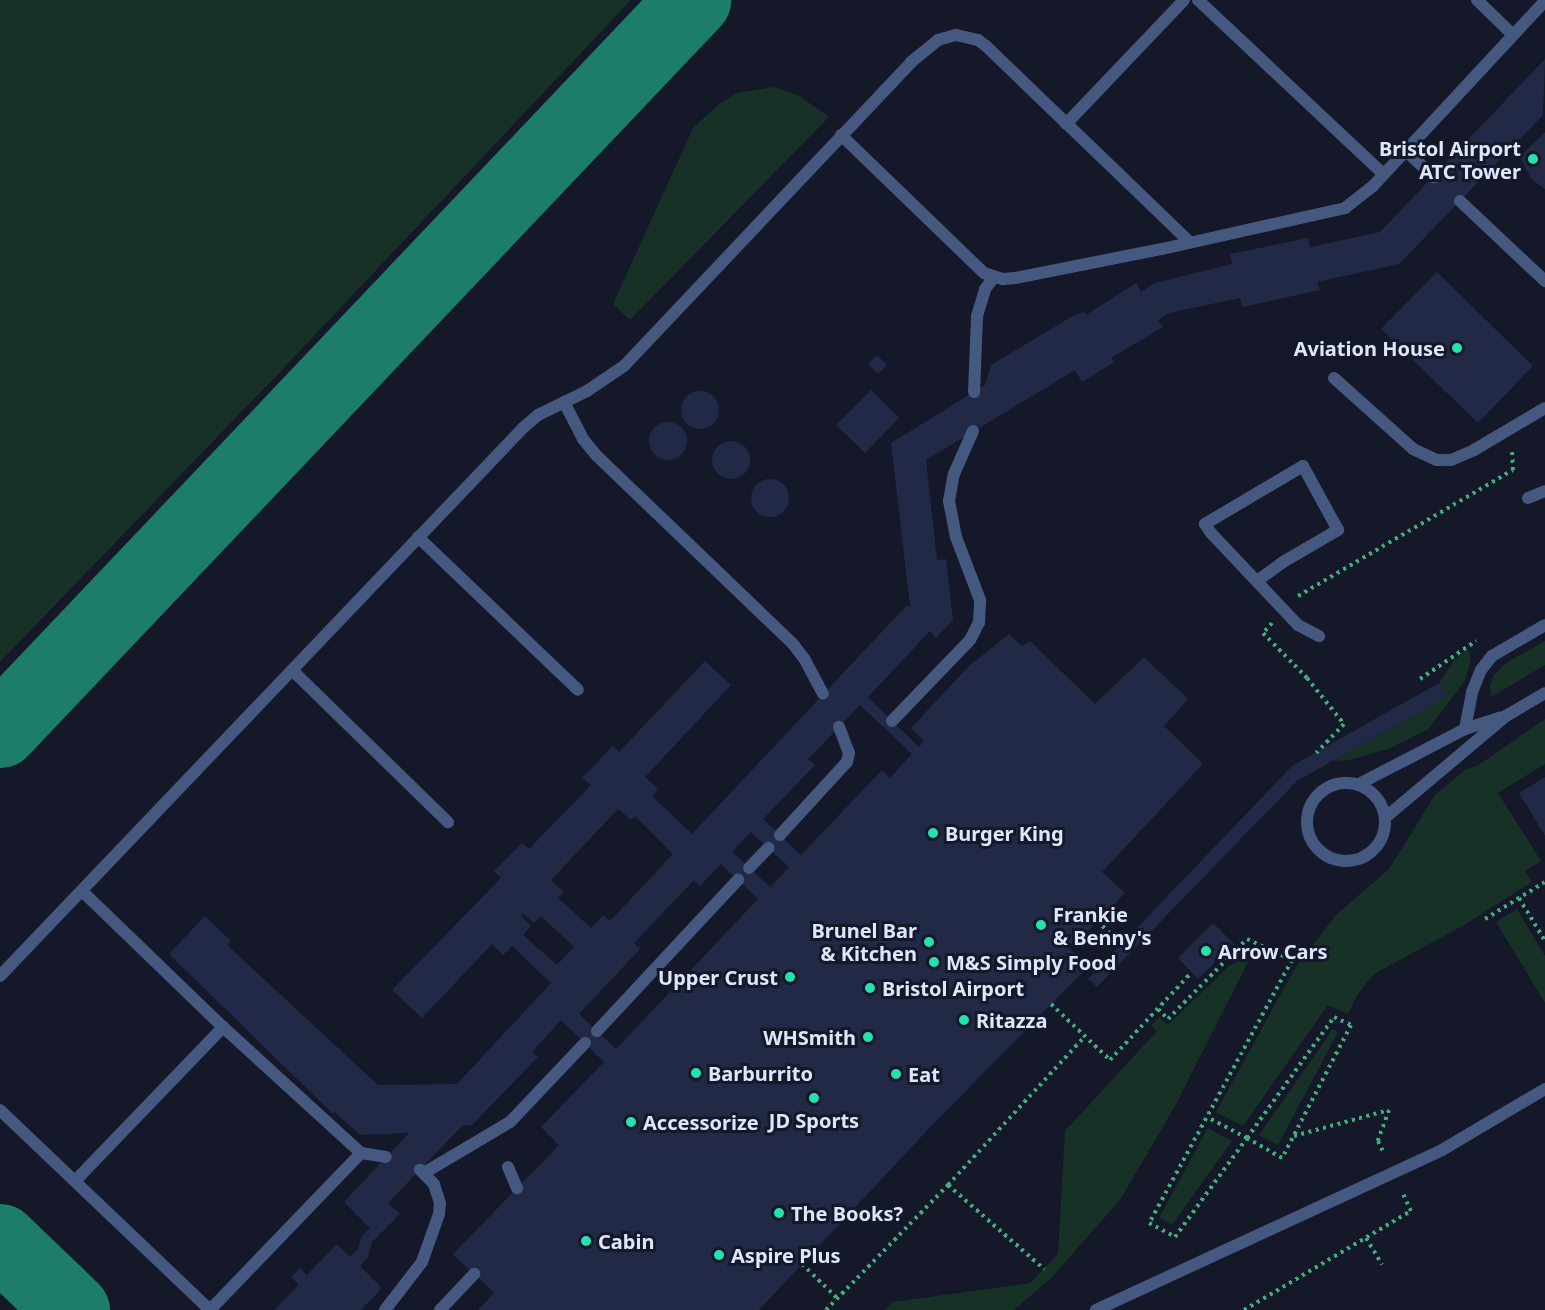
<!DOCTYPE html>
<style>
body{margin:0}
#map{position:relative;width:1545px;height:1310px;overflow:hidden;background:#141828;font-family:"Noto Sans",sans-serif}
div>[style]{position:absolute}
[style*='--x']{left:calc(var(--x)*1px);top:calc(var(--y)*1px);width:calc(var(--w)*1px);rotate:calc(var(--a)*1deg)}
.green>*{inset:0;background:#183126}
.taxiway>*{height:75px;margin:-37.5px;padding:0 37.5px;transform-origin:37.5px;border-radius:37.5px;background:#1c7d6a}
.building>*{inset:0;background:#222946}
.round{border-radius:50%}
.path>*{height:4px;margin-top:-2px;transform-origin:0;background:repeating-linear-gradient(90deg,#41ad7d 0 3px,transparent 0 7.5px)}
.service>*{height:12px;margin:-6px;padding:0 6px;transform-origin:6px;border-radius:6px;background:#455980}
.service>.ring{margin:-6px;padding:0;box-sizing:content-box;background:none;border:12px solid #455980;border-radius:50%}
.dots>*{width:16px;height:16px;translate:-50% -50%;box-sizing:border-box;border:3px solid #141828;border-radius:50%}
span{translate:-50% -50%;white-space:nowrap;text-align:center;line-height:1.15;-webkit-text-stroke:6px #141828;paint-order:stroke}
.poi-label{font-size:20px;color:#dfe6fb;font-weight:700}
.right{translate:-100% -50%;text-align:right}
.left{translate:0 -50%;text-align:left}
</style>
<div id="map">
<div class="green">
<i style="clip-path:polygon(0 0,631px 0,279px 373px,0 662px)"></i>
<i style="clip-path:polygon(774px 87px,798px 95px,829px 117px,630px 320px,613px 304px,693px 128px,719px 104px,737px 93px)"></i>
<i style="clip-path:polygon(1545px 641px,1545px 665px,1491px 697px,1490px 686px,1494px 675px,1506px 663px)"></i>
<i style="clip-path:polygon(1468px 650px,1471px 659px,1465px 681px,1428px 729px,1391px 748px,1349px 760px,1333px 761px,1447px 696px,1439px 683px,1456px 658px)"></i>
<i style="clip-path:polygon(1545px 719px,1545px 764px,1498px 793px,1541px 861px,1525px 871px,1532px 882px,1464px 925px,1374px 974px,1357px 995px,1348px 1014px,1328px 1005px,1243px 1126px,1216px 1112px,1295px 968px,1336px 915px,1389px 869px,1435px 795px,1466px 769px,1477px 766px)"></i>
<i style="clip-path:polygon(1517px 909px,1545px 956px,1545px 1003px,1496px 922px)"></i>
<i style="clip-path:polygon(1251px 956px,1174px 1108px,1120px 1200px,1052px 1277px,1014px 1310px,885px 1310px,893px 1302px,1030px 1283px,1058px 1254px,1065px 1131px,1157px 1031px,1151px 1026px,1159px 1017px,1168px 1025px,1230px 965px)"></i>
<i style="clip-path:polygon(1333px 1029px,1338px 1032px,1278px 1145px,1259px 1135px)"></i>
<i style="clip-path:polygon(1208px 1128px,1232px 1141px,1172px 1225px,1159px 1218px)"></i>
</div>
<div class="taxiway">
<i style="--x:0;--y:730;--w:1007;--a:-46.49"></i>
<i style="--x:0;--y:1241;--w:100;--a:43.8"></i>
</div>
<div class="building">
<i style="clip-path:polygon(evenodd,1545px 59px,1543px 115px,1399px 264px,1317px 282px,1320px 290px,1242px 307px,1240px 298px,1169px 313px,1158px 320px,1163px 327px,1111px 358px,1114px 362px,1082px 382px,1075px 370px,926px 460px,937px 560px,946px 559px,953px 620px,936px 638px,930px 631px,868px 697px,919px 747px,924px 741px,911px 728px,969px 666px,1009px 634px,1022px 646px,1030px 641px,1095px 704px,1144px 657px,1188px 699px,1164px 726px,1203px 764px,1102px 872px,1125px 893px,1070px 949px,1089px 966px,935px 1122px,759px 1310px,478px 1310px,494px 1293px,453px 1254px,559px 1145px,541px 1127px,604px 1062px,561px 1020px,532px 1052px,538px 1057px,472px 1125px,462px 1126px,388px 1203px,400px 1214px,372px 1242px,368px 1257px,360px 1266px,382px 1288px,361px 1310px,274px 1310px,299px 1285px,291px 1277px,300px 1268px,307px 1275px,337px 1244px,350px 1257px,358px 1249px,361px 1237px,370px 1228px,344px 1202px,409px 1133px,360px 1135px,335px 1112px,333px 1114px,169px 954px,205px 916px,231px 941px,227px 945px,378px 1085px,457px 1084px,551px 983px,512px 946px,503px 955px,492px 944px,422px 1018px,392px 990px,501px 878px,494px 871px,522px 843px,529px 849px,591px 785px,582px 778px,613px 746px,619px 752px,705px 661px,731px 685px,645px 777px,658px 789px,652px 796px,692px 834px,906px 606px,910px 606px,891px 443px,985px 385px,991px 365px,1071px 317px,1084px 312px,1086px 315px,1136px 283px,1141px 292px,1155px 283px,1232px 264px,1230px 254px,1308px 238px,1310px 247px,1380px 232px,1545px 59px,860px 705px,912px 754px,890px 778px,882px 770px,801px 855px,763px 819px,815px 765px,808px 759px,860px 705px,1545px 59px,618px 809px,631px 820px,635px 816px,673px 854px,610px 921px,603px 915px,591px 928px,558px 898px,564px 892px,551px 880px,618px 809px,1545px 59px,751px 832px,789px 867px,770px 887px,732px 852px,751px 832px,1545px 59px,721px 864px,758px 899px,616px 1049px,579px 1014px,640px 949px,634px 943px,694px 880px,700px 886px,721px 864px,1545px 59px,523px 913px,534px 923px,541px 916px,574px 947px,557px 965px,523px 935px,531px 926px,521px 916px,523px 913px)"></i>
<i style="clip-path:polygon(1545px 132px,1545px 189px,1531px 179px,1520px 156px)"></i>
<i style="clip-path:polygon(1437px 272px,1533px 366px,1478px 423px,1381px 329px)"></i>
<i style="clip-path:polygon(877px 355px,887px 365px,878px 374px,868px 364px)"></i>
<i style="clip-path:polygon(871px 390px,899px 418px,865px 453px,836px 425px)"></i>
<i class="round" style="left:681px;top:391px;width:38px;height:38px"></i>
<i class="round" style="left:649px;top:422px;width:38px;height:38px"></i>
<i class="round" style="left:712px;top:441px;width:38px;height:38px"></i>
<i class="round" style="left:751px;top:479px;width:38px;height:38px"></i>
<i style="clip-path:polygon(1439px 683px,1448px 696px,1297px 781px,1097px 987px,1088px 979px,1292px 766px)"></i>
<i style="clip-path:polygon(1545px 777px,1545px 836px,1519px 793px)"></i>
<i style="clip-path:polygon(1213px 923px,1234px 944px,1198px 979px,1178px 958px)"></i>
</div>
<div class="path">
<i style="--x:1298;--y:596;--w:249;--a:-30.4"></i>
<i style="--x:1513;--y:470;--w:18;--a:-93"></i>
<i style="--x:1272;--y:623;--w:13;--a:132"></i>
<i style="--x:1263;--y:633;--w:63;--a:45.6"></i>
<i style="--x:1307;--y:678;--w:59;--a:51.2"></i>
<i style="--x:1344;--y:724;--w:40;--a:134"></i>
<i style="--x:1420;--y:679;--w:68;--a:-34.2"></i>
<i style="--x:1519;--y:898;--w:50;--a:58.8"></i>
<i style="--x:1485;--y:919;--w:70;--a:-31.7"></i>
<i style="--x:1097;--y:921;--w:34;--a:43"></i>
<i style="--x:1051;--y:1004;--w:81;--a:43.5"></i>
<i style="--x:1110;--y:1060;--w:117;--a:-47.1"></i>
<i style="--x:1158;--y:1009;--w:14;--a:45"></i>
<i style="--x:1168;--y:1019;--w:112;--a:-45.4"></i>
<i style="--x:1247;--y:939;--w:50;--a:25"></i>
<i style="--x:1292;--y:960;--w:299;--a:118.5"></i>
<i style="--x:1149;--y:1223;--w:30;--a:28"></i>
<i style="--x:1175;--y:1237;--w:122;--a:-54"></i>
<i style="--x:1247;--y:1138;--w:149;--a:-54.3"></i>
<i style="--x:1334;--y:1017;--w:19;--a:25"></i>
<i style="--x:1351;--y:1025;--w:150;--a:117.4"></i>
<i style="--x:1282;--y:1158;--w:40;--a:-150.3"></i>
<i style="--x:1247;--y:1138;--w:45;--a:-152.3"></i>
<i style="--x:1294;--y:1136;--w:98;--a:-15.3"></i>
<i style="--x:1389;--y:1110;--w:33;--a:110"></i>
<i style="--x:1378;--y:1141;--w:14;--a:65"></i>
<i style="--x:948;--y:1185;--w:128;--a:41.2"></i>
<i style="--x:1366;--y:1238;--w:31;--a:59"></i>
<i style="--x:802;--y:1264;--w:49;--a:44.2"></i>
<i style="--x:826;--y:1310;--w:175;--a:-45.7"></i>
<i style="--x:948;--y:1185;--w:201;--a:-47.4"></i>
<i style="--x:1244;--y:1310;--w:194;--a:-30.7"></i>
<i style="--x:1411;--y:1211;--w:21;--a:-115"></i>
</div>
<div class="service">
<i style="--x:1198;--y:0;--w:254;--a:43.2"></i>
<i style="--x:1477;--y:0;--w:50;--a:44.2"></i>
<i style="--x:1066;--y:124;--w:171;--a:-46.4"></i>
<i style="--x:841;--y:135;--w:199;--a:44"></i>
<i style="--x:984;--y:273;--w:20;--a:18"></i>
<i style="--x:1003;--y:279;--w:12;--a:-5"></i>
<i style="--x:1015;--y:278;--w:150;--a:-11.2"></i>
<i style="--x:1162;--y:249;--w:188;--a:-12.6"></i>
<i style="--x:1345;--y:208;--w:36;--a:-38"></i>
<i style="--x:1373;--y:186;--w:253;--a:-47.1"></i>
<i style="--x:1405;--y:150;--w:40;--a:43"></i>
<i style="--x:1460;--y:201;--w:117;--a:43.3"></i>
<i style="--x:1334;--y:378;--w:106;--a:41.9"></i>
<i style="--x:1413;--y:449;--w:26;--a:25"></i>
<i style="--x:1437;--y:460;--w:14;--a:0"></i>
<i style="--x:1451;--y:460;--w:25;--a:-23"></i>
<i style="--x:1474;--y:450;--w:82;--a:-30.6"></i>
<i style="--x:974;--y:392;--w:76;--a:-87.7"></i>
<i style="--x:977;--y:316;--w:28;--a:-73"></i>
<i style="--x:985;--y:289;--w:15;--a:-53"></i>
<i style="--x:564;--y:402;--w:42;--a:62.8"></i>
<i style="--x:583;--y:439;--w:22;--a:51"></i>
<i style="--x:597;--y:456;--w:272;--a:43.8"></i>
<i style="--x:793;--y:644;--w:20;--a:53"></i>
<i style="--x:805;--y:660;--w:38;--a:62"></i>
<i style="--x:1528;--y:498;--w:18;--a:-22"></i>
<i style="--x:418;--y:537;--w:221;--a:43.7"></i>
<i style="--x:1257;--y:581;--w:32;--a:-36"></i>
<i style="--x:1283;--y:562;--w:64;--a:-30.2"></i>
<i style="--x:1338;--y:530;--w:73;--a:-118.7"></i>
<i style="--x:1303;--y:466;--w:114;--a:149.4"></i>
<i style="--x:1205;--y:524;--w:11;--a:56"></i>
<i style="--x:1211;--y:533;--w:127;--a:46.6"></i>
<i style="--x:1298;--y:625;--w:24;--a:28"></i>
<i style="--x:292;--y:670;--w:218;--a:44.3"></i>
<i style="--x:892;--y:721;--w:112;--a:-46.1"></i>
<i style="--x:970;--y:640;--w:20;--a:-63"></i>
<i style="--x:979;--y:622;--w:22;--a:-87"></i>
<i style="--x:980;--y:600;--w:67;--a:-110.9"></i>
<i style="--x:956;--y:537;--w:37;--a:-101"></i>
<i style="--x:949;--y:501;--w:27;--a:-80"></i>
<i style="--x:954;--y:474;--w:47;--a:-66.2"></i>
<i style="--x:1465;--y:729;--w:38;--a:-79"></i>
<i style="--x:1472;--y:692;--w:24;--a:-68"></i>
<i style="--x:1481;--y:670;--w:18;--a:-52"></i>
<i style="--x:1492;--y:656;--w:61;--a:-30.3"></i>
<i class="ring" style="left:1307px;top:783px;width:66px;height:66px"></i>
<i style="--x:1359;--y:784;--w:119;--a:-27.4"></i>
<i style="--x:1465;--y:729;--w:38;--a:-18"></i>
<i style="--x:1386;--y:817;--w:157;--a:-40.1"></i>
<i style="--x:1506;--y:716;--w:45;--a:-30.5"></i>
<i style="--x:780;--y:835;--w:99;--a:-47.5"></i>
<i style="--x:847;--y:762;--w:9;--a:-77"></i>
<i style="--x:849;--y:753;--w:28;--a:-111"></i>
<i style="--x:749;--y:868;--w:28;--a:-46"></i>
<i style="--x:82;--y:891;--w:196;--a:44"></i>
<i style="--x:223;--y:1027;--w:187;--a:42.4"></i>
<i style="--x:361;--y:1153;--w:25;--a:9"></i>
<i style="--x:0;--y:976;--w:758;--a:-46.34"></i>
<i style="--x:523;--y:428;--w:20;--a:-41"></i>
<i style="--x:538;--y:415;--w:55;--a:-26.1"></i>
<i style="--x:587;--y:391;--w:45;--a:-34"></i>
<i style="--x:624;--y:366;--w:418;--a:-46.6"></i>
<i style="--x:911;--y:62;--w:35;--a:-39"></i>
<i style="--x:938;--y:40;--w:19;--a:-16"></i>
<i style="--x:956;--y:35;--w:23;--a:13"></i>
<i style="--x:978;--y:40;--w:10;--a:37"></i>
<i style="--x:986;--y:46;--w:283;--a:43.9"></i>
<i style="--x:597;--y:1031;--w:207;--a:-47"></i>
<i style="--x:0;--y:1110;--w:290;--a:43.6"></i>
<i style="--x:508;--y:1167;--w:23;--a:67"></i>
<i style="--x:424;--y:1173;--w:100;--a:-30.7"></i>
<i style="--x:510;--y:1122;--w:109;--a:-46.5"></i>
<i style="--x:75;--y:1181;--w:214;--a:-46.1"></i>
<i style="--x:210;--y:1310;--w:218;--a:-46.1"></i>
<i style="--x:385;--y:1310;--w:61;--a:-52.4"></i>
<i style="--x:422;--y:1262;--w:51;--a:-70.5"></i>
<i style="--x:439;--y:1214;--w:11;--a:-85"></i>
<i style="--x:440;--y:1203;--w:20;--a:-108"></i>
<i style="--x:434;--y:1184;--w:20;--a:-135"></i>
<i style="--x:440;--y:1310;--w:50;--a:-46.6"></i>
<i style="--x:1096;--y:1310;--w:381;--a:-24.8"></i>
<i style="--x:1442;--y:1150;--w:120;--a:-30.6"></i>
</div>
<div class="dots">
<i style="left:1533px;top:159px;background:#24e2ad"></i>
<i style="left:1457px;top:348px;background:#24e2ad"></i>
<i style="left:933px;top:833px;background:#24e2ad"></i>
<i style="left:1041px;top:925px;background:#24e2ad"></i>
<i style="left:929px;top:942px;background:#24e2ad"></i>
<i style="left:1206px;top:951px;background:#24e2ad"></i>
<i style="left:934px;top:962px;background:#24e2ad"></i>
<i style="left:790px;top:977px;background:#24e2ad"></i>
<i style="left:870px;top:988px;background:#24e2ad"></i>
<i style="left:964px;top:1020px;background:#24e2ad"></i>
<i style="left:868px;top:1037px;background:#24e2ad"></i>
<i style="left:696px;top:1073px;background:#24e2ad"></i>
<i style="left:896px;top:1074px;background:#24e2ad"></i>
<i style="left:814px;top:1098px;background:#24e2ad"></i>
<i style="left:631px;top:1122px;background:#24e2ad"></i>
<i style="left:779px;top:1213px;background:#24e2ad"></i>
<i style="left:586px;top:1241px;background:#24e2ad"></i>
<i style="left:719px;top:1255px;background:#24e2ad"></i>
</div>
<div class="poi-label">
<span class="right" style="left:1521px;top:160px">Bristol Airport<br>ATC Tower</span>
<span class="right" style="left:1445px;top:348px">Aviation House</span>
<span class="left" style="left:945px;top:833px">Burger King</span>
<span class="left" style="left:1053px;top:926px">Frankie<br>&amp; Benny's</span>
<span class="right" style="left:917px;top:942px">Brunel Bar<br>&amp; Kitchen</span>
<span class="left" style="left:1218px;top:951px">Arrow Cars</span>
<span class="left" style="left:946px;top:962px">M&amp;S Simply Food</span>
<span class="right" style="left:778px;top:977px">Upper Crust</span>
<span class="left" style="left:882px;top:988px">Bristol Airport</span>
<span class="left" style="left:976px;top:1020px">Ritazza</span>
<span class="right" style="left:856px;top:1037px">WHSmith</span>
<span class="left" style="left:708px;top:1073px">Barburrito</span>
<span class="left" style="left:908px;top:1074px">Eat</span>
<span style="left:814px;top:1120px">JD Sports</span>
<span class="left" style="left:643px;top:1122px">Accessorize</span>
<span class="left" style="left:791px;top:1213px">The Books?</span>
<span class="left" style="left:598px;top:1241px">Cabin</span>
<span class="left" style="left:731px;top:1255px">Aspire Plus</span>
</div>
</div>
